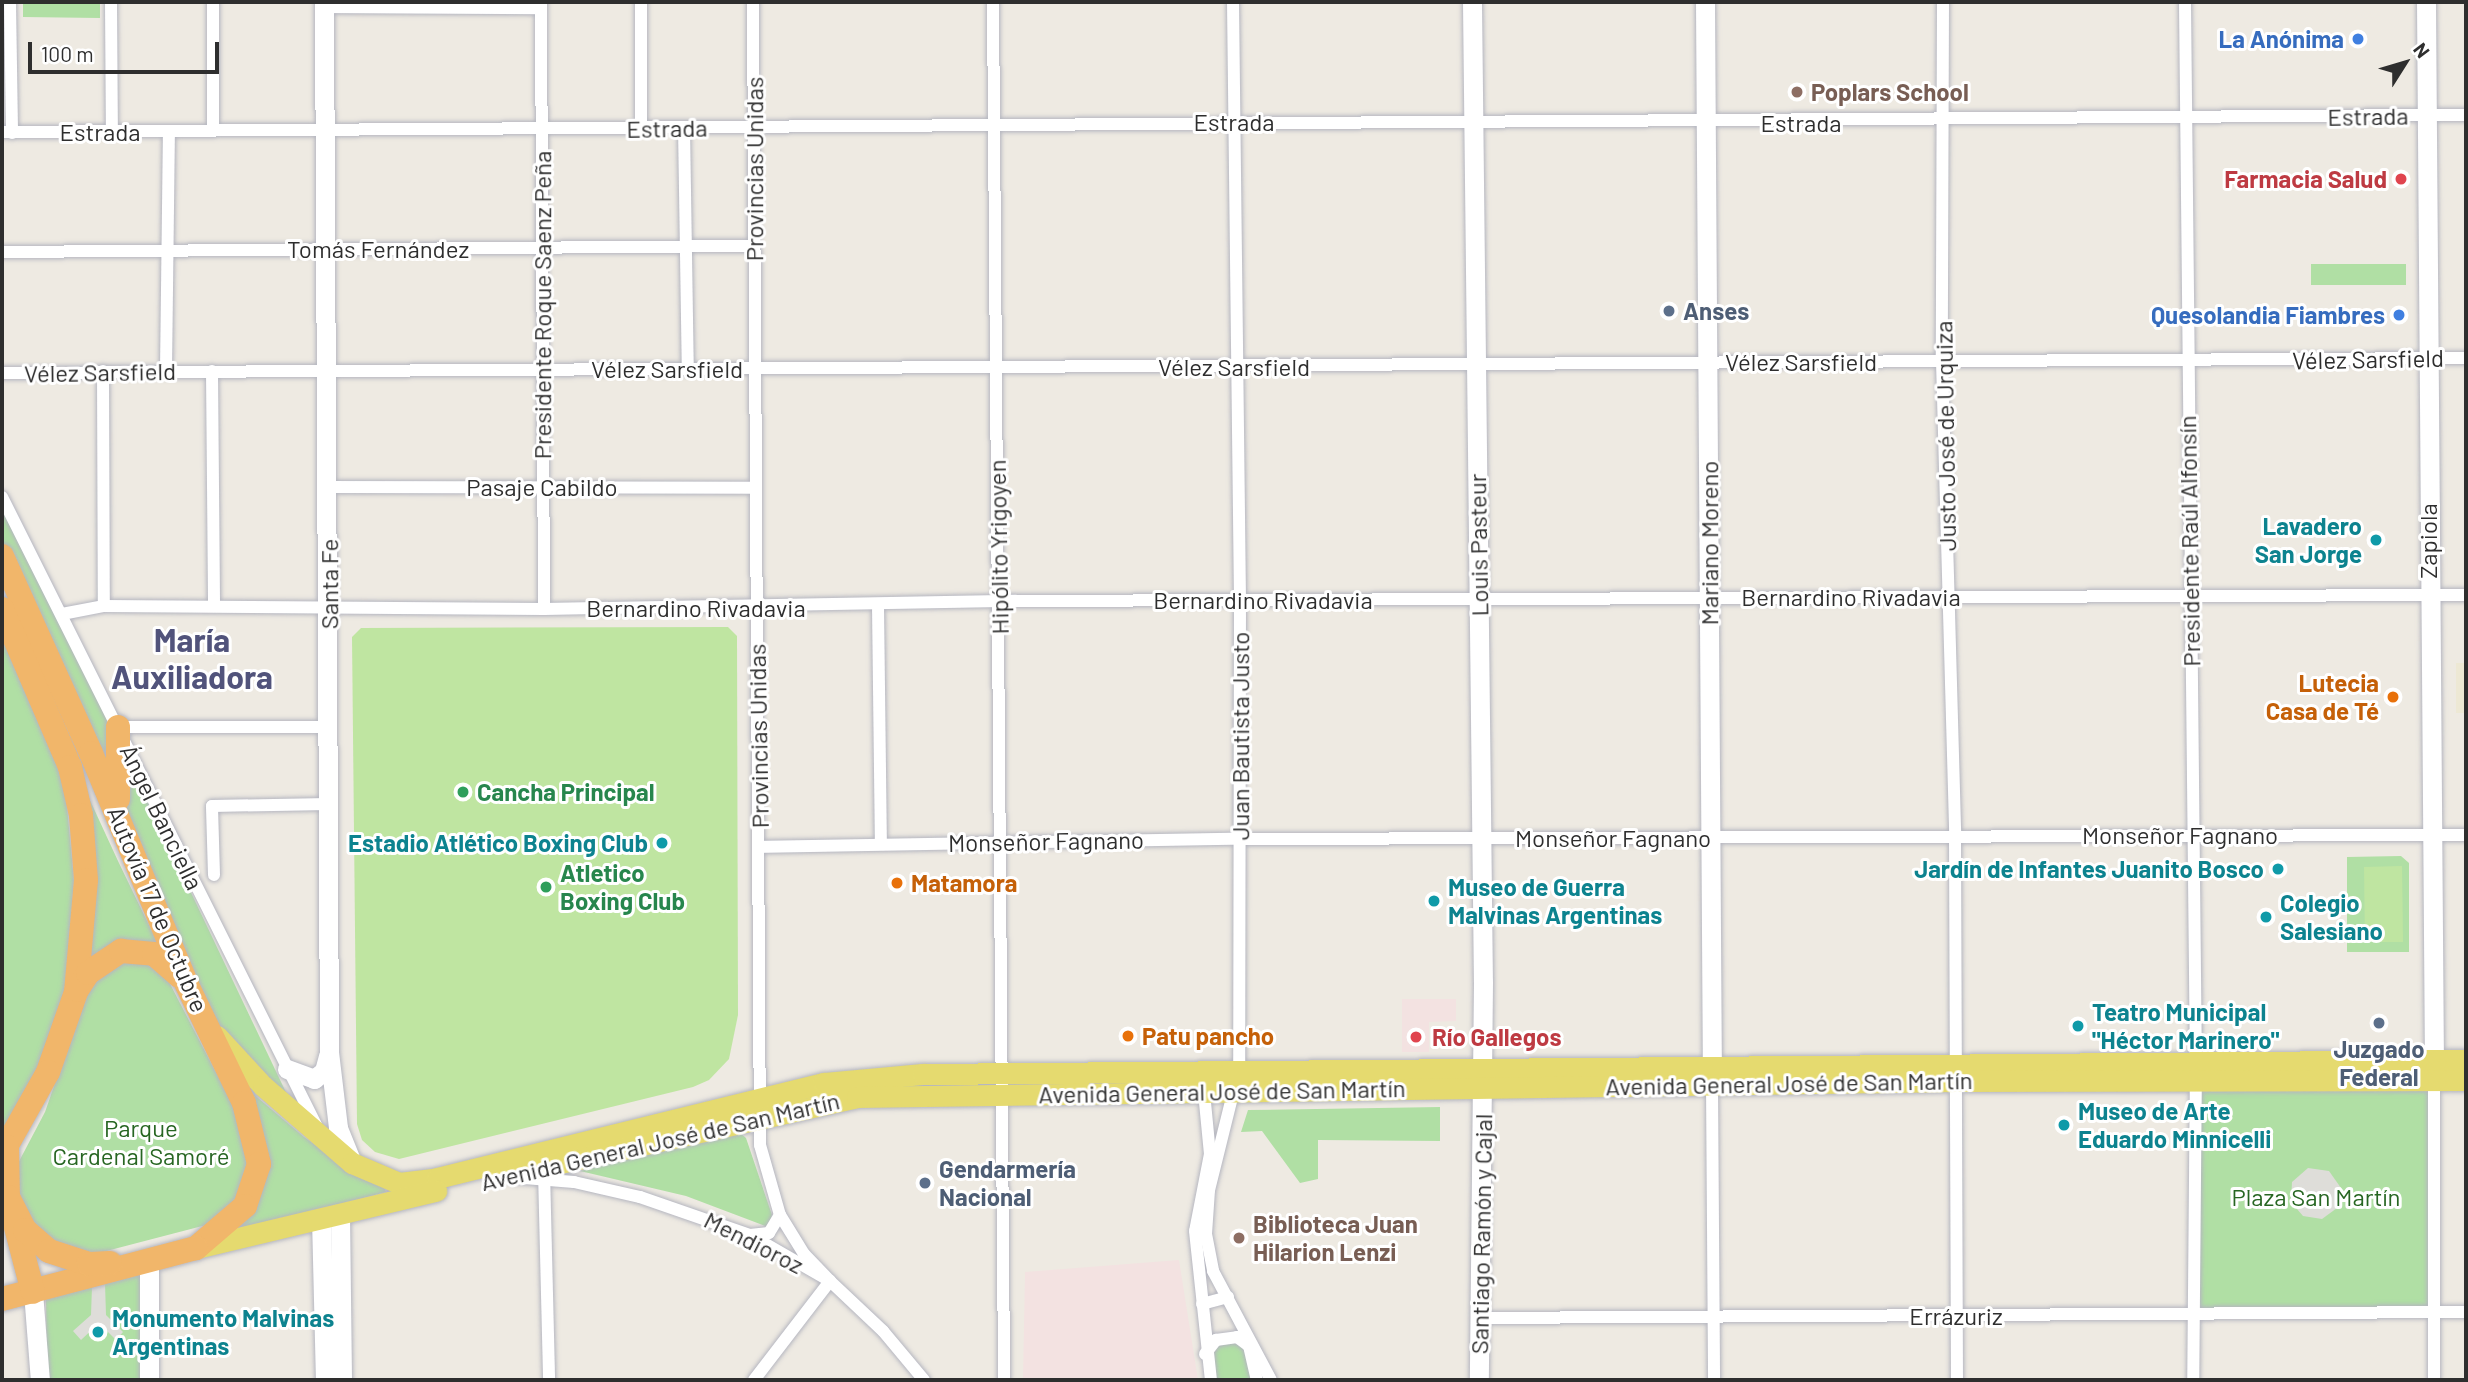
<!DOCTYPE html>
<meta charset="utf-8">
<style>
body{margin:0}
#map{position:relative;width:2468px;height:1382px;overflow:hidden;background:#eeeae2;font-family:Barlow,sans-serif}
div>[style]{position:absolute}
[style*='--x']{left:calc(var(--x)*1px);top:calc(var(--y)*1px);width:calc(var(--w)*1px);rotate:calc(var(--a)*1deg)}
.education>*{inset:0;background:#ede8d4}
.medical>*{inset:0;background:#f3e2e1}
.green>*{inset:0;background:#b0dfa4}
.pitch>*{inset:0;background:#bfe5a1}
.plaza>*{inset:0;background:#deddd9}
.roads{filter:drop-shadow(0 0 2px #b5b6c0) drop-shadow(0 0 2px #b5b6c0)}
.street>*{height:12px;margin:-6px;padding:0 6px;transform-origin:6px;border-radius:6px;background:#fff}
.secondary>*{height:19px;margin:-9.5px;padding:0 9.5px;transform-origin:9.5px;border-radius:9.5px;background:#fff}
.primary>*{height:21px;margin:-10.5px;padding:0 10.5px;transform-origin:10.5px;border-radius:10.5px;background:#e5da6f}
.highway>*{height:24px;margin:-12px;padding:0 12px;transform-origin:12px;border-radius:12px;background:#f1b66a}
.dots>*{width:19px;height:19px;translate:-50% -50%;box-sizing:border-box;border:4px solid #fff;border-radius:50%}
span{translate:-50% -50%;white-space:nowrap;text-align:center;line-height:1.15;-webkit-text-stroke:6px #fff;paint-order:stroke}
.shop-label{font-size:24px;color:#366cbe;font-weight:700}
.right{translate:-100% -50%;text-align:right}
.education-label{font-size:24px;color:#785e54;font-weight:700}
.left{translate:0 -50%;text-align:left}
.street-label{font-size:24px;color:#2e2e2e}
.health-label{font-size:24px;color:#be3a42;font-weight:700}
.service-label{font-size:24px;color:#4e5e75;font-weight:700}
.culture-label{font-size:24px;color:#0d838f;font-weight:700}
.food-label{font-size:24px;color:#c56008;font-weight:700}
.leisure-label{font-size:24px;color:#27864d;font-weight:700}
.park-label{font-size:24px;color:#276622}
.district-label{font-size:32px;color:#51537b;font-weight:700}
.frame{position:absolute;inset:0;border:4px solid #2e2e2e;pointer-events:none}
.north{position:absolute;left:2370px;top:28px;width:70px;height:70px;-webkit-text-stroke:5px #fff;paint-order:stroke;rotate:53deg;font-size:19px;font-weight:700;line-height:28px;text-align:center;color:#2e2e2e}
.north::after{content:'';display:block;margin:auto;width:24px;height:32px;background:#2e2e2e;clip-path:polygon(50% 0,100% 100%,50% 72%,0 100%)}
.scale{position:absolute;left:28px;top:42px;width:191px;height:32px;box-sizing:border-box;border:4px solid #2e2e2e;border-top:0;padding-left:9px;font-size:21px;line-height:24px;white-space:nowrap;color:#2e2e2e;-webkit-text-stroke:5px #fff;paint-order:stroke}
</style>
<div id="map">
<div class="education">
<i style="clip-path:polygon(2456px 663px,2466px 663px,2466px 713px,2456px 713px)"></i>
</div>
<div class="medical">
<i style="clip-path:polygon(1402px 999px,1456px 999px,1456px 1021px,1429px 1022px,1429px 1052px,1402px 1052px)"></i>
<i style="clip-path:polygon(1179px 1260px,1198px 1380px,1023px 1380px,1025px 1272px)"></i>
</div>
<div class="green">
<i style="clip-path:polygon(23px 2px,100px 2px,100px 18px,23px 17px)"></i>
<i style="clip-path:polygon(2311px 264px,2406px 264px,2406px 285px,2311px 285px)"></i>
<i style="clip-path:polygon(2px 508px,112px 728px,108px 765px,2px 546px)"></i>
<i style="clip-path:polygon(2px 630px,46px 726px,66px 796px,74px 881px,64px 997px,38px 1073px,2px 1138px)"></i>
<i style="clip-path:polygon(121px 745px,291px 1103px,221px 1030px,128px 833px)"></i>
<i style="clip-path:polygon(82px 783px,118px 861px,163px 954px,86px 962px)"></i>
<i style="clip-path:polygon(2401px 856px,2409px 863px,2409px 952px,2347px 952px,2347px 857px)"></i>
<i style="clip-path:polygon(122px 961px,146px 964px,167px 978px,235px 1109px,251px 1165px,247px 1189px,210px 1224px,91px 1255px,53px 1243px,22px 1209px,15px 1169px,45px 1112px,85px 997px,92px 983px)"></i>
<i style="clip-path:polygon(2434px 1080px,2433px 1312px,2193px 1316px,2196px 1081px)"></i>
<i style="clip-path:polygon(243px 1085px,304px 1137px,345px 1166px,383px 1185px,386px 1192px,230px 1233px,253px 1207px)"></i>
<i style="clip-path:polygon(1440px 1107px,1440px 1141px,1318px 1140px,1318px 1179px,1300px 1183px,1262px 1131px,1241px 1132px,1248px 1110px)"></i>
<i style="clip-path:polygon(739px 1132px,746px 1138px,772px 1215px,768px 1227px,686px 1196px,580px 1171px)"></i>
<i style="clip-path:polygon(141px 1267px,144px 1380px,47px 1380px,46px 1298px)"></i>
<i style="clip-path:polygon(1230px 1341px,1244px 1348px,1252px 1380px,1215px 1380px,1213px 1354px,1221px 1343px)"></i>
</div>
<div class="pitch">
<i style="clip-path:polygon(728px 627px,737px 636px,738px 1015px,729px 1059px,709px 1080px,693px 1087px,399px 1159px,375px 1152px,362px 1140px,357px 1124px,352px 637px,361px 628px)"></i>
<i style="clip-path:polygon(2402px 866px,2403px 942px,2365px 942px,2364px 867px)"></i>
</div>
<div class="plaza">
<i style="clip-path:polygon(2308px 1168px,2329px 1171px,2341px 1188px,2337px 1208px,2322px 1219px,2303px 1216px,2291px 1202px,2292px 1182px)"></i>
<i style="clip-path:polygon(105px 1283px,106px 1315px,123px 1332px,116px 1340px,99px 1323px,81px 1340px,73px 1331px,91px 1315px,92px 1286px)"></i>
</div>
<div class="roads">
<div class="street">
<i style="--x:10;--y:2;--w:131;--a:89.1"></i>
<i style="--x:111;--y:2;--w:130;--a:89.6"></i>
<i style="--x:541;--y:2;--w:607;--a:89.72"></i>
<i style="--x:641;--y:2;--w:126;--a:90"></i>
<i style="--x:753;--y:2;--w:1143;--a:89.65"></i>
<i style="--x:760;--y:1145;--w:73;--a:74.1"></i>
<i style="--x:780;--y:1215;--w:46;--a:58.4"></i>
<i style="--x:804;--y:1254;--w:37;--a:46"></i>
<i style="--x:993;--y:2;--w:1378;--a:89.54"></i>
<i style="--x:1233;--y:2;--w:597;--a:89.33"></i>
<i style="--x:1240;--y:599;--w:470;--a:90.1"></i>
<i style="--x:1239;--y:1069;--w:125;--a:103.9"></i>
<i style="--x:1209;--y:1190;--w:44;--a:93.9"></i>
<i style="--x:1206;--y:1234;--w:38;--a:79"></i>
<i style="--x:1213;--y:1271;--w:123;--a:62"></i>
<i style="--x:1943;--y:2;--w:359;--a:90.2"></i>
<i style="--x:1942;--y:361;--w:476;--a:88.4"></i>
<i style="--x:1955;--y:837;--w:543;--a:89.79"></i>
<i style="--x:2185;--y:2;--w:1061;--a:89.41"></i>
<i style="--x:2196;--y:1063;--w:317;--a:90.5"></i>
<i style="--x:324;--y:7;--w:217;--a:0.3"></i>
<i style="--x:684;--y:127;--w:242;--a:89.1"></i>
<i style="--x:213;--y:131;--w:129;--a:-90"></i>
<i style="--x:2;--y:132;--w:2464;--a:-0.4"></i>
<i style="--x:2;--y:252;--w:752;--a:-0.46"></i>
<i style="--x:103;--y:371;--w:235;--a:89.8"></i>
<i style="--x:166;--y:371;--w:238;--a:-89.3"></i>
<i style="--x:212;--y:371;--w:235;--a:89.5"></i>
<i style="--x:2;--y:373;--w:2464;--a:-0.35"></i>
<i style="--x:329;--y:487;--w:426;--a:0.1"></i>
<i style="--x:2;--y:497;--w:702;--a:63.43"></i>
<i style="--x:878;--y:606;--w:238;--a:89.3"></i>
<i style="--x:62;--y:614;--w:43;--a:-10.8"></i>
<i style="--x:104;--y:606;--w:440;--a:0.4"></i>
<i style="--x:544;--y:609;--w:472;--a:-1"></i>
<i style="--x:1016;--y:601;--w:1450;--a:-0.24"></i>
<i style="--x:118;--y:727;--w:210;--a:0"></i>
<i style="--x:759;--y:847;--w:481;--a:-1"></i>
<i style="--x:1240;--y:839;--w:1226;--a:-0.19"></i>
<i style="--x:214;--y:875;--w:69;--a:-91.7"></i>
<i style="--x:212;--y:806;--w:116;--a:-1"></i>
<i style="--x:1712;--y:1084;--w:296;--a:89.6"></i>
<i style="--x:1204;--y:1092;--w:62;--a:84.5"></i>
<i style="--x:1210;--y:1154;--w:78;--a:101"></i>
<i style="--x:1195;--y:1231;--w:150;--a:83.9"></i>
<i style="--x:544;--y:1171;--w:209;--a:88.6"></i>
<i style="--x:500;--y:1176;--w:74;--a:4.6"></i>
<i style="--x:574;--y:1182;--w:68;--a:12.8"></i>
<i style="--x:640;--y:1197;--w:116;--a:19.1"></i>
<i style="--x:750;--y:1235;--w:92;--a:29.9"></i>
<i style="--x:830;--y:1281;--w:73;--a:43.3"></i>
<i style="--x:883;--y:1331;--w:64;--a:50.1"></i>
<i style="--x:750;--y:1235;--w:19;--a:-6"></i>
<i style="--x:769;--y:1233;--w:21;--a:-59"></i>
<i style="--x:1202;--y:1304;--w:27;--a:-15"></i>
<i style="--x:1479;--y:1318;--w:987;--a:-0.35"></i>
<i style="--x:1205;--y:1354;--w:18;--a:-52"></i>
<i style="--x:1216;--y:1340;--w:21;--a:-8"></i>
<i style="--x:1237;--y:1337;--w:15;--a:37"></i>
<i style="--x:1249;--y:1346;--w:35;--a:77"></i>
<i style="--x:754;--y:1380;--w:125;--a:-52.5"></i>
<i style="--x:2434;--y:1380;--w:300;--a:-90"></i>
</div>
<div class="secondary">
<i style="--x:324;--y:2;--w:1050;--a:89.73"></i>
<i style="--x:329;--y:1052;--w:77;--a:83.2"></i>
<i style="--x:338;--y:1128;--w:38;--a:68"></i>
<i style="--x:1472;--y:2;--w:980;--a:89.36"></i>
<i style="--x:1483;--y:982;--w:398;--a:90.6"></i>
<i style="--x:1705;--y:2;--w:1080;--a:89.63"></i>
<i style="--x:2426;--y:2;--w:1073;--a:89.57"></i>
<i style="--x:287;--y:1069;--w:29;--a:20"></i>
<i style="--x:314;--y:1079;--w:13;--a:-39"></i>
<i style="--x:324;--y:1071;--w:16;--a:-75"></i>
<i style="--x:340;--y:1214;--w:166;--a:89.3"></i>
<i style="--x:321;--y:1218;--w:162;--a:88.6"></i>
<i style="--x:33;--y:1292;--w:88;--a:85.5"></i>
<i style="--x:149;--y:1380;--w:121;--a:-90"></i>
</div>
<div class="primary">
<i style="--x:217;--y:1036;--w:68;--a:47.4"></i>
<i style="--x:263;--y:1086;--w:118;--a:40.9"></i>
<i style="--x:352;--y:1163;--w:51;--a:23.1"></i>
<i style="--x:399;--y:1183;--w:38;--a:-7"></i>
<i style="--x:437;--y:1178;--w:398;--a:-13.8"></i>
<i style="--x:824;--y:1083;--w:99;--a:-5.2"></i>
<i style="--x:923;--y:1074;--w:1543;--a:-0.52"></i>
<i style="--x:515;--y:1173;--w:350;--a:-12.5"></i>
<i style="--x:857;--y:1097;--w:1098;--a:-0.83"></i>
<i style="--x:1955;--y:1081;--w:511;--a:-0.11"></i>
<i style="--x:196;--y:1248;--w:247;--a:-13.4"></i>
</div>
<div class="highway">
<i style="--x:2;--y:556;--w:216;--a:65.7"></i>
<i style="--x:91;--y:753;--w:251;--a:67.5"></i>
<i style="--x:187;--y:985;--w:131;--a:64.2"></i>
<i style="--x:244;--y:1103;--w:63;--a:76.2"></i>
<i style="--x:259;--y:1164;--w:44;--a:108.4"></i>
<i style="--x:245;--y:1206;--w:65;--a:139.4"></i>
<i style="--x:196;--y:1248;--w:201;--a:165.3"></i>
<i style="--x:2;--y:609;--w:172;--a:66.7"></i>
<i style="--x:70;--y:767;--w:49;--a:77.1"></i>
<i style="--x:81;--y:815;--w:65;--a:85.6"></i>
<i style="--x:86;--y:880;--w:112;--a:95.1"></i>
<i style="--x:76;--y:992;--w:85;--a:109.3"></i>
<i style="--x:48;--y:1072;--w:94;--a:119.3"></i>
<i style="--x:118;--y:727;--w:72;--a:90"></i>
<i style="--x:77;--y:990;--w:20;--a:-57"></i>
<i style="--x:88;--y:973;--w:40;--a:-34"></i>
<i style="--x:121;--y:951;--w:33;--a:5"></i>
<i style="--x:154;--y:954;--w:35;--a:41"></i>
<i style="--x:7;--y:1147;--w:50;--a:88.9"></i>
<i style="--x:8;--y:1197;--w:98;--a:75.3"></i>
<i style="--x:8;--y:1197;--w:37;--a:63"></i>
<i style="--x:25;--y:1230;--w:32;--a:41"></i>
<i style="--x:49;--y:1251;--w:42;--a:18"></i>
<i style="--x:89;--y:1264;--w:21;--a:-3"></i>
</div>
</div>
<div class="dots">
<i style="left:2358px;top:39px;background:#3f7fe0"></i>
<i style="left:1797px;top:92px;background:#8d6e63"></i>
<i style="left:2401px;top:179px;background:#e0444e"></i>
<i style="left:1669px;top:311px;background:#5c6f8a"></i>
<i style="left:2399px;top:315px;background:#3f7fe0"></i>
<i style="left:2376px;top:540px;background:#0f9aa8"></i>
<i style="left:2393px;top:697px;background:#e8710a"></i>
<i style="left:463px;top:792px;background:#2e9e5b"></i>
<i style="left:662px;top:843px;background:#0f9aa8"></i>
<i style="left:2278px;top:869px;background:#0f9aa8"></i>
<i style="left:897px;top:883px;background:#e8710a"></i>
<i style="left:546px;top:887px;background:#2e9e5b"></i>
<i style="left:1434px;top:901px;background:#0f9aa8"></i>
<i style="left:2266px;top:917px;background:#0f9aa8"></i>
<i style="left:2379px;top:1023px;background:#5c6f8a"></i>
<i style="left:2078px;top:1026px;background:#0f9aa8"></i>
<i style="left:1128px;top:1036px;background:#e8710a"></i>
<i style="left:1416px;top:1037px;background:#e0444e"></i>
<i style="left:2064px;top:1125px;background:#0f9aa8"></i>
<i style="left:925px;top:1183px;background:#5c6f8a"></i>
<i style="left:1239px;top:1238px;background:#8d6e63"></i>
<i style="left:98px;top:1332px;background:#0f9aa8"></i>
</div>
<div class="shop-label">
<span class="right" style="left:2344px;top:39px">La Anónima</span>
<span class="right" style="left:2385px;top:315px">Quesolandia Fiambres</span>
</div>
<div class="education-label">
<span class="left" style="left:1811px;top:92px">Poplars School</span>
<span class="left" style="left:1253px;top:1238px">Biblioteca Juan<br>Hilarion Lenzi</span>
</div>
<div class="street-label">
<span style="left:2368px;top:116px;rotate:-1deg">Estrada</span>
<span style="left:1234px;top:122px">Estrada</span>
<span style="left:1801px;top:123px">Estrada</span>
<span style="left:667px;top:128px;rotate:-1deg">Estrada</span>
<span style="left:100px;top:132px">Estrada</span>
<span style="left:754px;top:169px;rotate:-90deg">Provincias Unidas</span>
<span style="left:378px;top:249px">Tomás Fernández</span>
<span style="left:542px;top:305px;rotate:-90deg">Presidente Roque Saenz Peña</span>
<span style="left:2368px;top:359px;rotate:-1deg">Vélez Sarsfield</span>
<span style="left:1801px;top:362px">Vélez Sarsfield</span>
<span style="left:1234px;top:367px">Vélez Sarsfield</span>
<span style="left:667px;top:369px">Vélez Sarsfield</span>
<span style="left:100px;top:372px;rotate:-1deg">Vélez Sarsfield</span>
<span style="left:1945px;top:436px;rotate:-91deg">Justo José de Urquiza</span>
<span style="left:542px;top:487px">Pasaje Cabildo</span>
<span style="left:2189px;top:541px;rotate:-91deg">Presidente Raúl Alfonsín</span>
<span style="left:2428px;top:541px;rotate:-90deg">Zapiola</span>
<span style="left:1709px;top:543px;rotate:-90deg">Mariano Moreno</span>
<span style="left:1478px;top:545px;rotate:-91deg">Louis Pasteur</span>
<span style="left:998px;top:547px;rotate:-91deg">Hipólito Yrigoyen</span>
<span style="left:329px;top:584px;rotate:-90deg">Santa Fe</span>
<span style="left:1851px;top:597px">Bernardino Rivadavia</span>
<span style="left:1263px;top:600px">Bernardino Rivadavia</span>
<span style="left:696px;top:608px">Bernardino Rivadavia</span>
<span style="left:758px;top:736px;rotate:-91deg">Provincias Unidas</span>
<span style="left:1240px;top:736px;rotate:-90deg">Juan Bautista Justo</span>
<span style="left:162px;top:817px;rotate:64deg">Ángel Banciella</span>
<span style="left:2180px;top:835px">Monseñor Fagnano</span>
<span style="left:1613px;top:838px">Monseñor Fagnano</span>
<span style="left:1046px;top:841px;rotate:-1deg">Monseñor Fagnano</span>
<span style="left:158px;top:909px;rotate:67deg">Autovía 17 de Octubre</span>
<span style="left:1789px;top:1083px;rotate:-1deg">Avenida General José de San Martín</span>
<span style="left:1222px;top:1091px;rotate:-1deg">Avenida General José de San Martín</span>
<span style="left:660px;top:1141px;rotate:-13deg">Avenida General José de San Martín</span>
<span style="left:1481px;top:1234px;rotate:-89deg">Santiago Ramón y Cajal</span>
<span style="left:754px;top:1242px;rotate:27deg">Mendioroz</span>
<span style="left:1956px;top:1316px">Errázuriz</span>
</div>
<div class="health-label">
<span class="right" style="left:2387px;top:179px">Farmacia Salud</span>
<span class="left" style="left:1432px;top:1037px">Río Gallegos</span>
</div>
<div class="service-label">
<span class="left" style="left:1683px;top:311px">Anses</span>
<span style="left:2379px;top:1063px">Juzgado<br>Federal</span>
<span class="left" style="left:939px;top:1183px">Gendarmería<br>Nacional</span>
</div>
<div class="culture-label">
<span class="right" style="left:2362px;top:540px">Lavadero<br>San Jorge</span>
<span class="right" style="left:648px;top:843px">Estadio Atlético Boxing Club</span>
<span class="right" style="left:2264px;top:869px">Jardín de Infantes Juanito Bosco</span>
<span class="left" style="left:1448px;top:901px">Museo de Guerra<br>Malvinas Argentinas</span>
<span class="left" style="left:2280px;top:917px">Colegio<br>Salesiano</span>
<span class="left" style="left:2092px;top:1026px">Teatro Municipal<br>"Héctor Marinero"</span>
<span class="left" style="left:2078px;top:1125px">Museo de Arte<br>Eduardo Minnicelli</span>
<span class="left" style="left:112px;top:1332px">Monumento Malvinas<br>Argentinas</span>
</div>
<div class="food-label">
<span class="right" style="left:2379px;top:697px">Lutecia<br>Casa de Té</span>
<span class="left" style="left:911px;top:883px">Matamora</span>
<span class="left" style="left:1142px;top:1036px">Patu pancho</span>
</div>
<div class="leisure-label">
<span class="left" style="left:477px;top:792px">Cancha Principal</span>
<span class="left" style="left:560px;top:887px">Atletico<br>Boxing Club</span>
</div>
<div class="park-label">
<span style="left:141px;top:1142px">Parque<br>Cardenal Samoré</span>
<span style="left:2316px;top:1197px">Plaza San Martín</span>
</div>
<div class="district-label">
<span style="left:192px;top:658px">María<br>Auxiliadora</span>
</div>
<div class="frame"></div>
<div class="north">N</div>
<div class="scale">100 m</div>
</div>
